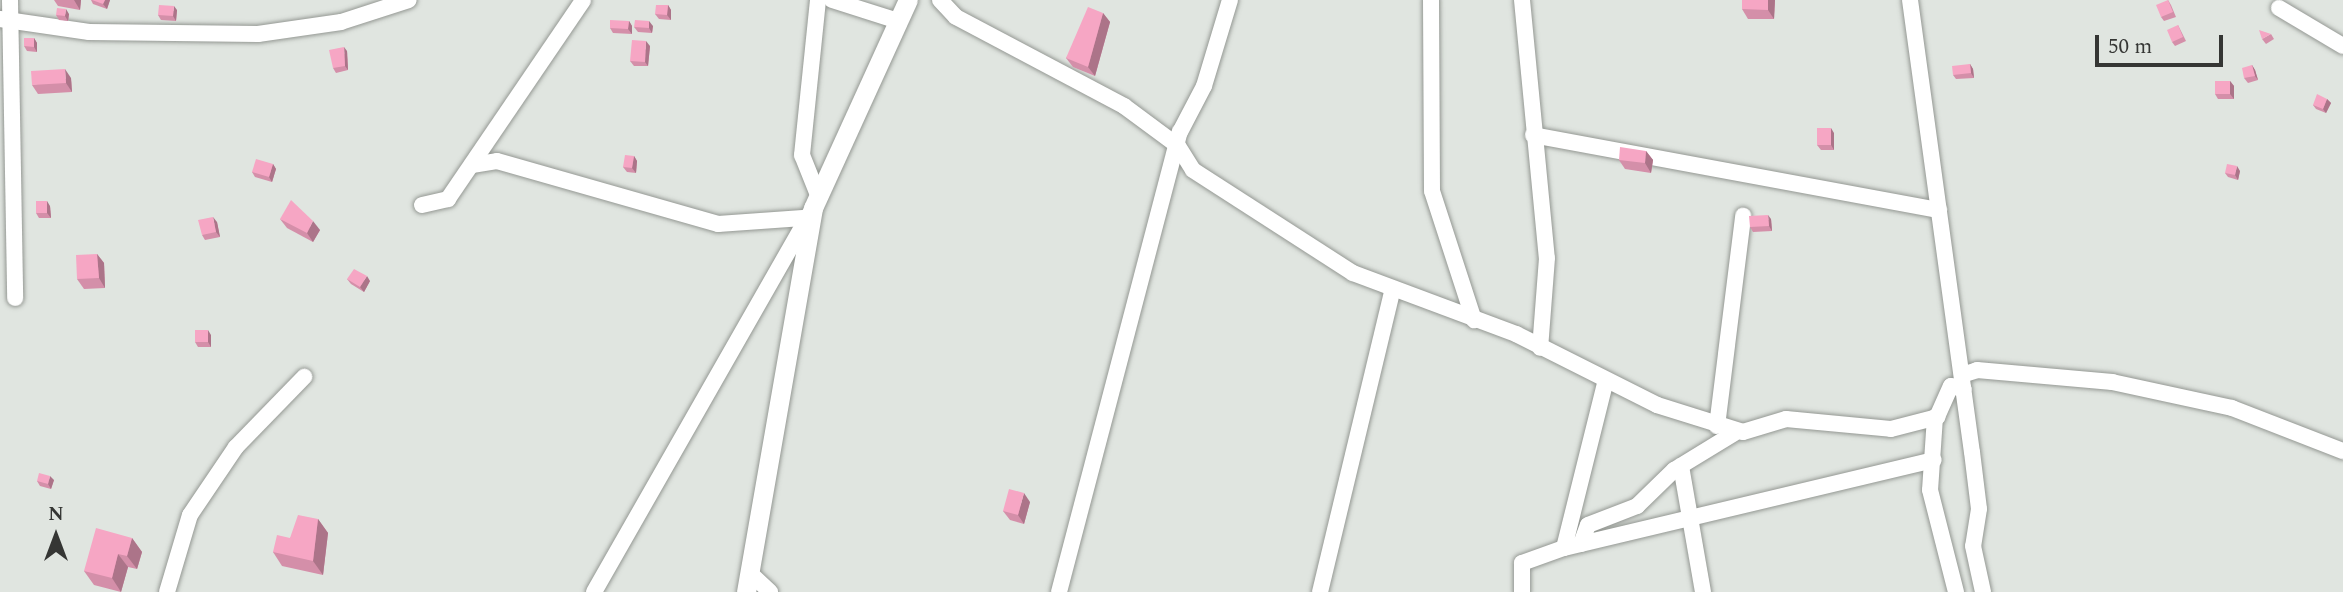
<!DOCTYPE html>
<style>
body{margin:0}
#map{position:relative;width:2343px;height:592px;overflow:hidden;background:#e0e5e0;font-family:Spectral,serif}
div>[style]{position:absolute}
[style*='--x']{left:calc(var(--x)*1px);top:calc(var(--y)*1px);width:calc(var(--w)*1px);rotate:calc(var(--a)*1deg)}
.roads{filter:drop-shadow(0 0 2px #949893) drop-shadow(0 0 2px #949893)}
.minor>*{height:16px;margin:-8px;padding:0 8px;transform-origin:8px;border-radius:8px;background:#fff}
.tertiary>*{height:19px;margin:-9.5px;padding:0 9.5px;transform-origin:9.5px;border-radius:9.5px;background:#fff}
.wall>*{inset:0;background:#d48fa9}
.shaded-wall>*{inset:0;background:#ac7489}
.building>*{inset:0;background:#f6a6c4}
span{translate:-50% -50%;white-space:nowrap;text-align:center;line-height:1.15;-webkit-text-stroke:5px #e0e5e0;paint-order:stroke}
.north{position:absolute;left:21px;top:501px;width:70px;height:70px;-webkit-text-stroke:5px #e0e5e0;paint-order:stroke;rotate:0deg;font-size:19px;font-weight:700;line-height:28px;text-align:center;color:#353634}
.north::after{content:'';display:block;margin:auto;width:24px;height:32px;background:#353634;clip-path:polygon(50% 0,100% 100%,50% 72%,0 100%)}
.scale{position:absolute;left:2095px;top:35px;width:128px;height:32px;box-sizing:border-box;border:4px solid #353634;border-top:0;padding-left:9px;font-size:21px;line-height:24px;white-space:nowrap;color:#353634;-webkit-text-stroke:5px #e0e5e0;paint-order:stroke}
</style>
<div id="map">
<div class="roads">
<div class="minor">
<i style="--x:10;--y:0;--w:298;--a:89"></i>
<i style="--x:832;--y:0;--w:69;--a:17.7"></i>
<i style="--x:940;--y:0;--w:23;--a:47"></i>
<i style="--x:956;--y:17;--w:190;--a:27.9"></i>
<i style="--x:1124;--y:106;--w:67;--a:36.5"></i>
<i style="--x:1178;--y:146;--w:28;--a:58"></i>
<i style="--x:1193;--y:170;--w:190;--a:32.8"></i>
<i style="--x:1353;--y:273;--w:174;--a:20.5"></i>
<i style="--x:1516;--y:334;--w:158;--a:26.7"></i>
<i style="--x:1657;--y:405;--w:90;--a:17.4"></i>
<i style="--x:1743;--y:432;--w:45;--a:-16.8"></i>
<i style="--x:1786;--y:419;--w:105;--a:5.4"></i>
<i style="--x:1891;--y:429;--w:48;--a:-14.6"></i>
<i style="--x:1937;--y:417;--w:34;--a:-66"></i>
<i style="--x:1951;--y:386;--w:13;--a:13"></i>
<i style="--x:1431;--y:0;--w:191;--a:89.7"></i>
<i style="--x:1432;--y:191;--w:136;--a:72"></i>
<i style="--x:1522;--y:0;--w:259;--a:84.5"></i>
<i style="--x:1547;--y:258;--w:90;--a:94.4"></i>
<i style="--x:1910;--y:0;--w:456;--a:82.2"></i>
<i style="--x:1972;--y:452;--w:57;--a:83"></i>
<i style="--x:1979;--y:509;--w:37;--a:99"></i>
<i style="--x:1973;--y:546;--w:47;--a:77.7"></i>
<i style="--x:2279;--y:8;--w:74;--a:30.7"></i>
<i style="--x:0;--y:19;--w:90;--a:8.3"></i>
<i style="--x:89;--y:32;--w:169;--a:0.7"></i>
<i style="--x:258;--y:34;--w:84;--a:-8.2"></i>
<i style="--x:341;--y:22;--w:71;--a:-17.9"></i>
<i style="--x:1533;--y:135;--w:413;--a:10.5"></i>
<i style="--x:472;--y:165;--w:25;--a:-9"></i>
<i style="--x:497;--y:161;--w:230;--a:15.9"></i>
<i style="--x:718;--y:224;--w:85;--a:-4"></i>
<i style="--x:818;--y:195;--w:43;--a:-111.8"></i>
<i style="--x:802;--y:155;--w:156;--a:-84.1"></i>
<i style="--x:422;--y:205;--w:27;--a:-13"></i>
<i style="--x:448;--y:199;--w:240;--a:-55.8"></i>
<i style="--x:1962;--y:375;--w:16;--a:-18"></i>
<i style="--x:1977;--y:370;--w:136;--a:5.1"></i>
<i style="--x:2112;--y:382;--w:123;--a:12.2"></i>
<i style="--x:2232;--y:408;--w:119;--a:21.2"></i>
<i style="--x:1935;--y:417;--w:73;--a:93.9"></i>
<i style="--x:1930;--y:490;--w:105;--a:75.7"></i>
<i style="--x:1717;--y:426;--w:212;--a:-82.9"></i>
<i style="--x:1681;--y:466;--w:128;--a:80.1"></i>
<i style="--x:1581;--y:544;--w:20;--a:-70"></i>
<i style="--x:1588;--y:525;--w:53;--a:-21.2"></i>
<i style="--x:1637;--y:506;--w:52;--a:-44.2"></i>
<i style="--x:1674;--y:470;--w:75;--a:-31.4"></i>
<i style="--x:1564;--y:548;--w:169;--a:-76"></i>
<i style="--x:751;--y:574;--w:26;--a:43"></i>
<i style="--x:167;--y:592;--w:80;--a:-73.4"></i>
<i style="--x:190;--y:515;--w:82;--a:-55.9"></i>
<i style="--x:236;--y:447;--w:98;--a:-45.8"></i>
<i style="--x:594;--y:592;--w:442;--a:-60.3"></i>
<i style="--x:1059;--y:592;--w:476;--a:-75.3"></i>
<i style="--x:1180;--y:132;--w:52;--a:-62.4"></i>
<i style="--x:1204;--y:86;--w:90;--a:-73.2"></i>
<i style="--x:1320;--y:592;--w:312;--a:-76.5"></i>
<i style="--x:1522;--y:592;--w:29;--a:-90"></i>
<i style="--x:1522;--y:563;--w:45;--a:-19.7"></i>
<i style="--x:1564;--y:548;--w:380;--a:-13.4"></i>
</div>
<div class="tertiary">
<i style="--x:746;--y:592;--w:390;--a:-80.1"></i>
<i style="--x:813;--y:208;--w:229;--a:-65.5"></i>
</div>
</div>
<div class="wall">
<i style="clip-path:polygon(54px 0,81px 0,80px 10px,58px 6px)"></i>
<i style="clip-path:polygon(91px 0,110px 0,107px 9px,93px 4px)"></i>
<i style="clip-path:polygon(1775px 0,1774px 19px,1748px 19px,1742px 9px)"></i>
<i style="clip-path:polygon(2168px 0,2171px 5px,2176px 17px,2164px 21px,2161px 17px)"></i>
<i style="clip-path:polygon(668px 5px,671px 10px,671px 20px,659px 19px,655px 14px)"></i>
<i style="clip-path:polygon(177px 10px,176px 21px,161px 20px,158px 15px)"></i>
<i style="clip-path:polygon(1103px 13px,1110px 22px,1095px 76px,1073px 67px,1066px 58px)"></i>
<i style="clip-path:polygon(69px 14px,68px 21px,59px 20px,56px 15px)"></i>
<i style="clip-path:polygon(629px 21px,632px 26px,632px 34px,613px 33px,610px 28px)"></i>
<i style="clip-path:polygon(2178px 25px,2186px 41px,2175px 46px,2172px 42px)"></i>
<i style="clip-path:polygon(653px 26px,652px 33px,638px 32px,634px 27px)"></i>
<i style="clip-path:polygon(2271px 34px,2274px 39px,2266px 44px,2262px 39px)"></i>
<i style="clip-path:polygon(34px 38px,37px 43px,37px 52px,27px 51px,24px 46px)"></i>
<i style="clip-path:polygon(650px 46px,648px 66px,634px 66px,630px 61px)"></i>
<i style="clip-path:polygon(347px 51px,348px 70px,336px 73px,333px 68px)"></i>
<i style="clip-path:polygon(1970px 64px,1973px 69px,1974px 78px,1956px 79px,1953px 75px)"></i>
<i style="clip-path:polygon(2252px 65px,2255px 70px,2258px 80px,2248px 83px,2244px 78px)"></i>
<i style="clip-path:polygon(71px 78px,72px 92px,38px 94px,32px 85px)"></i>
<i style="clip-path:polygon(2230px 81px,2234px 86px,2234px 99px,2218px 99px,2215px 94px)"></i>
<i style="clip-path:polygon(2327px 99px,2331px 103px,2326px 113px,2316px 109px,2313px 105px)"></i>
<i style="clip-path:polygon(1834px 133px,1834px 150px,1821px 150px,1817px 145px)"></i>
<i style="clip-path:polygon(1646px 151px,1653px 160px,1651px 173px,1625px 169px,1619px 160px)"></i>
<i style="clip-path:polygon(634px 156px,637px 161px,636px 173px,627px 172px,623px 167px)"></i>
<i style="clip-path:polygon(273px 164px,276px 169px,272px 182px,255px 177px,252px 172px)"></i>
<i style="clip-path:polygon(2240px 171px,2238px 180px,2228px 177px,2225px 173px)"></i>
<i style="clip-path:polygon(50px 206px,51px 218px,39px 218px,36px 213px)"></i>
<i style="clip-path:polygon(280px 219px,320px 230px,313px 242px,287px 228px)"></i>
<i style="clip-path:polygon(1771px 219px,1772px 231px,1753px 232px,1750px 227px)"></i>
<i style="clip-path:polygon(217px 222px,220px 237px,205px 240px,202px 235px)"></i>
<i style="clip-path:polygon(97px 254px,104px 263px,105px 288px,84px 289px,77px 279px)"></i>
<i style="clip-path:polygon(347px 279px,370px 281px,364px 292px,351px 284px)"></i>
<i style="clip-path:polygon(211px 335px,211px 347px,198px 347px,195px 342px)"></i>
<i style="clip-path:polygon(54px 480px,51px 489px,40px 486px,37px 481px)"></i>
<i style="clip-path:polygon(1030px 502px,1024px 524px,1010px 520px,1003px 511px)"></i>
<i style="clip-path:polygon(318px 519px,328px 533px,323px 575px,282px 566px,273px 552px,290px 538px)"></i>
<i style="clip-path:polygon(132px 538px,142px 552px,137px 569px,128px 567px,121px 592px,94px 585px,84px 571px)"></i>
</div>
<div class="shaded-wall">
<i style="clip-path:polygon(74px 0,81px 0,80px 10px)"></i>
<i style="clip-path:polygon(105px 0,110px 0,107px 9px,103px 4px)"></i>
<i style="clip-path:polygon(1768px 0,1775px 0,1774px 19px,1768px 10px)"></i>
<i style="clip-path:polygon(668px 5px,671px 10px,671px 20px,667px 15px)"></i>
<i style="clip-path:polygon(174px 6px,177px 10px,176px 21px,173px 16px)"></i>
<i style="clip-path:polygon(66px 9px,69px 14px,68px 21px,65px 16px)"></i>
<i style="clip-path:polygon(1103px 13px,1110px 22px,1095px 76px,1088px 67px)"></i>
<i style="clip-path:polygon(629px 21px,632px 26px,632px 34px,628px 29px)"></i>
<i style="clip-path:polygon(649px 21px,653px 26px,652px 33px,649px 28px)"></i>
<i style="clip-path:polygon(34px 38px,37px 43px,37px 52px,34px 47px)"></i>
<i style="clip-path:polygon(646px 41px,650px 46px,648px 66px,645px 62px)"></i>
<i style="clip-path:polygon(344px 47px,347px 51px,348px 70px,345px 66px)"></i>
<i style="clip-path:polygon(1970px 64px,1973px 69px,1974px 78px,1971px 73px)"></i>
<i style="clip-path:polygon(2252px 65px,2255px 70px,2258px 80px,2255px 76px)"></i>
<i style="clip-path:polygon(65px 69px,71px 78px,72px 92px,66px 83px)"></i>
<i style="clip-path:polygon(2230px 81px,2234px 86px,2234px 99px,2230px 94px)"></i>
<i style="clip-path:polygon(2327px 99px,2331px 103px,2326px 113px,2323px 109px)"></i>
<i style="clip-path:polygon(1831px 128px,1834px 133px,1834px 150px,1831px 145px)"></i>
<i style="clip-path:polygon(1646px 151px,1653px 160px,1651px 173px,1645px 163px)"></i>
<i style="clip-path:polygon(634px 156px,637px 161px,636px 173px,632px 168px)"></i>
<i style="clip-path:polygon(273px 164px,276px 169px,272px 182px,269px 177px)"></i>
<i style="clip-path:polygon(2237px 166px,2240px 171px,2238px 180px,2235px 175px)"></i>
<i style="clip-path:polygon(47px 201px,50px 206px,51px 218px,47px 213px)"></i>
<i style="clip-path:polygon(1768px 215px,1771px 219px,1772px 231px,1769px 226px)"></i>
<i style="clip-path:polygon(213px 217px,217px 222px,220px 237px,216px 232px)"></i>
<i style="clip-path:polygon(313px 221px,320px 230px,313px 242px,307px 233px)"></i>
<i style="clip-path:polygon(97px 254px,104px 263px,105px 288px,99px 278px)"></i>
<i style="clip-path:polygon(367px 276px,370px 281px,364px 292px,360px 287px)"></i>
<i style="clip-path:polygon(208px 330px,211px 335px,211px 347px,208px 342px)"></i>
<i style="clip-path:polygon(50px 476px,54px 480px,51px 489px,48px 484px)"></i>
<i style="clip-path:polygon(1024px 493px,1030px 502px,1024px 524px,1018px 515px)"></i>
<i style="clip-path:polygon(318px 519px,328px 533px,323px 575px,313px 561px)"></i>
<i style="clip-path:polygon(132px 538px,142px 552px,137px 569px,127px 556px)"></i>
<i style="clip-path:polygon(118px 554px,128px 567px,121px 592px,112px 578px)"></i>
</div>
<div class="building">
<i style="clip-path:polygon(92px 0,105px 0,103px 4px)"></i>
<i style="clip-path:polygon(1742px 0,1768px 0,1768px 10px,1742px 9px)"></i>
<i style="clip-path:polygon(2168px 0,2173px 12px,2161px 17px,2156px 5px)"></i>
<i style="clip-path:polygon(159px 5px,174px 6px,173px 16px,158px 15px)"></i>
<i style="clip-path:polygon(656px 5px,668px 5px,667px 15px,655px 14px)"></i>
<i style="clip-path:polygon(1088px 7px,1103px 13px,1088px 67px,1066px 58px)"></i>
<i style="clip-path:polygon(57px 8px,66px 9px,65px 16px,56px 15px)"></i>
<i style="clip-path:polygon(610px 20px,629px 21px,628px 29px,610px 28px)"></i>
<i style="clip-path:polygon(635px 20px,649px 21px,649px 28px,634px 27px)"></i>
<i style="clip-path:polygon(2178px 25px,2183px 37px,2172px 42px,2167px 30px)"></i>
<i style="clip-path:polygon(2259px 30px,2271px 34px,2262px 39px)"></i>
<i style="clip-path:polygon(24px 38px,34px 38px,34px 47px,24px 46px)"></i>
<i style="clip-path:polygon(632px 40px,646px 41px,645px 62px,630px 61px)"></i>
<i style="clip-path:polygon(344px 47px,345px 66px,333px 68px,329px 50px)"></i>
<i style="clip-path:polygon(1970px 64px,1971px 73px,1953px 75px,1952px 66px)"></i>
<i style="clip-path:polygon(2252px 65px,2255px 76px,2244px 78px,2242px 68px)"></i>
<i style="clip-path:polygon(65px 69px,66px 83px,32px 85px,31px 71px)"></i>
<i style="clip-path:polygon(2215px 81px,2230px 81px,2230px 94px,2215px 94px)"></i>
<i style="clip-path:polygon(2317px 94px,2327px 99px,2323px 109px,2313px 105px)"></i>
<i style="clip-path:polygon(1817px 128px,1831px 128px,1831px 145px,1817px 145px)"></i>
<i style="clip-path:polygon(1620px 147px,1646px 151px,1645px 163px,1619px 160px)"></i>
<i style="clip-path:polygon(625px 155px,634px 156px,632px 168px,623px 167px)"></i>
<i style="clip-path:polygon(256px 159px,273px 164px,269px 177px,252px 172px)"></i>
<i style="clip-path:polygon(2227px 164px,2237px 166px,2235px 175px,2225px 173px)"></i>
<i style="clip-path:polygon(291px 200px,313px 221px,307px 233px,280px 219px)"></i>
<i style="clip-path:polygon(36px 201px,47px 201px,47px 213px,36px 213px)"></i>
<i style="clip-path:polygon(1768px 215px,1769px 226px,1750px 227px,1749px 216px)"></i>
<i style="clip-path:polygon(213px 217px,216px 232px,202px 235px,198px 220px)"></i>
<i style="clip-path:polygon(97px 254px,99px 278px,77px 279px,76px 255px)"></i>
<i style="clip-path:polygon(354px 269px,367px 276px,360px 287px,347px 279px)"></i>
<i style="clip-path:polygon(195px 330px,208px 330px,208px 342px,195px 342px)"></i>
<i style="clip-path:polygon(39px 473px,50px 476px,48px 484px,37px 481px)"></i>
<i style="clip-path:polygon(1009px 489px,1024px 493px,1018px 515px,1003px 511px)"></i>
<i style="clip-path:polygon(298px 515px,318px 519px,313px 561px,273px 552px,277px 535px,290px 538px)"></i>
<i style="clip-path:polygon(96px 528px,132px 538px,127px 556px,118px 554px,112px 578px,84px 571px)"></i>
</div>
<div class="north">N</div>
<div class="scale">50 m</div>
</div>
